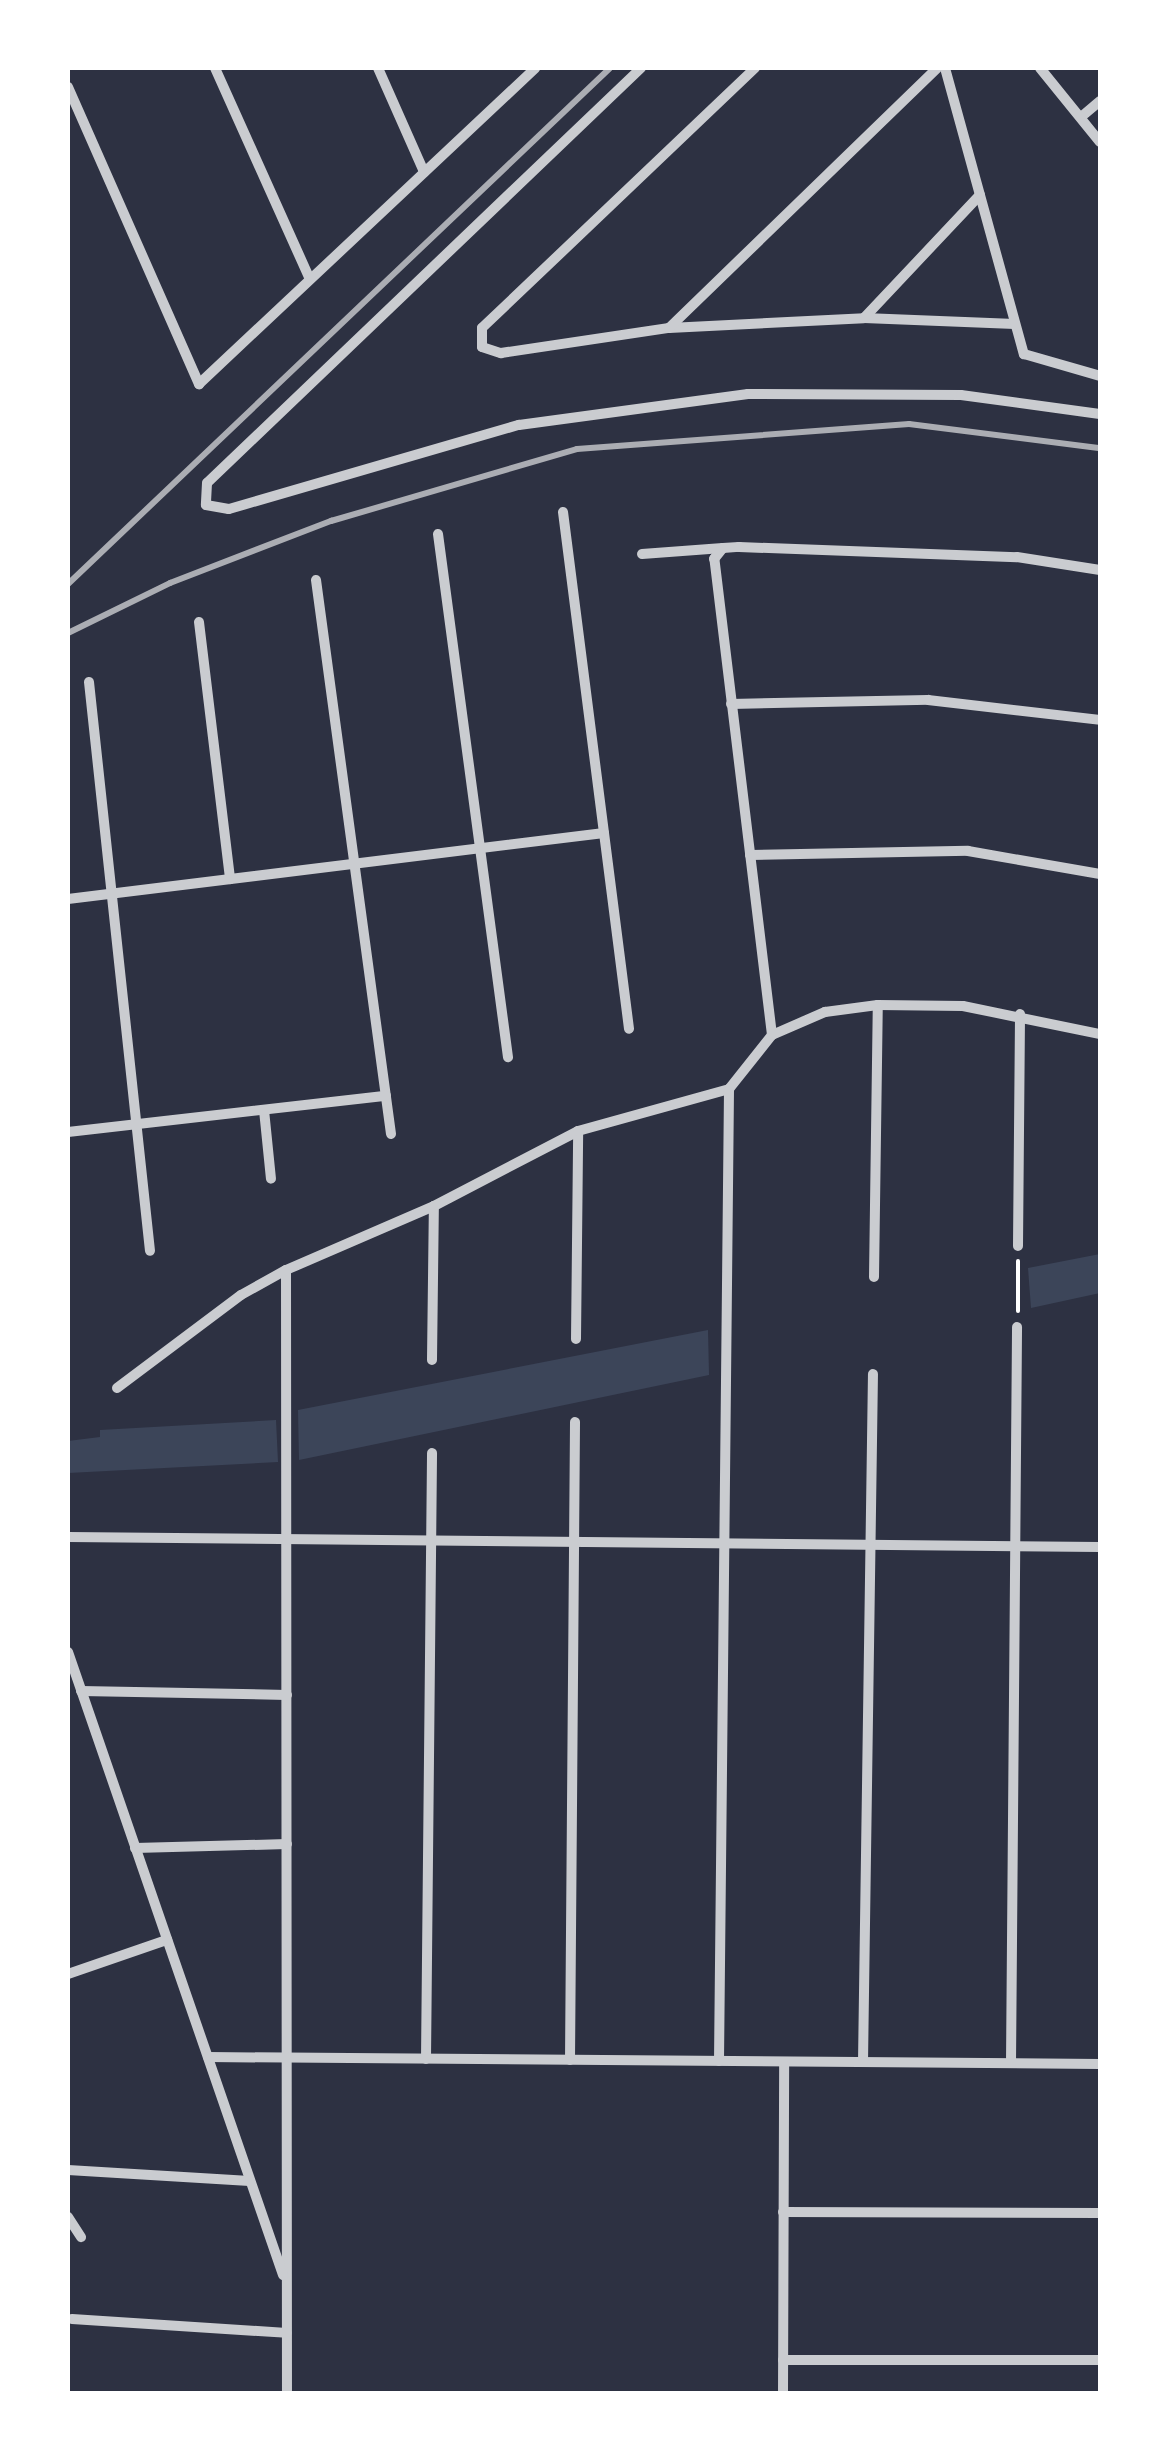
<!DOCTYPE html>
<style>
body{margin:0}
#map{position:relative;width:1168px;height:2461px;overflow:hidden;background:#2d3142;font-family:Signika,sans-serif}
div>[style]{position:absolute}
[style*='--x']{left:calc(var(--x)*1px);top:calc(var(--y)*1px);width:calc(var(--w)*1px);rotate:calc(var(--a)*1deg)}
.green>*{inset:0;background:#3c4559}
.path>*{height:4px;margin:-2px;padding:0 2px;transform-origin:2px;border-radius:2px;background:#fff}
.minor>*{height:10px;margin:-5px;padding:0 5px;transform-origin:5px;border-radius:5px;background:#caccd0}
.rail>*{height:6px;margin:-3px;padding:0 3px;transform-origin:3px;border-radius:3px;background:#abadb3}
span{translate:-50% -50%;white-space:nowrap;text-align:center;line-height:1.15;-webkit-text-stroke:10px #fff;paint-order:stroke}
.frame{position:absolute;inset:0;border:70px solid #fff;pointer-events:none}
</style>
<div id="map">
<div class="green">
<i style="clip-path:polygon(1100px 1254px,1100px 1293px,1031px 1308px,1028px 1268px)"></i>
<i style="clip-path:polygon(708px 1330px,709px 1375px,299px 1460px,298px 1410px)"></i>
<i style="clip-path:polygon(276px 1420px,278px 1462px,68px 1473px,68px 1441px,100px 1437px,100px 1430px)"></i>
</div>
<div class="path">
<i style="--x:1018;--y:1311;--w:50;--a:-90"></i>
</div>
<div class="minor">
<i style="--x:215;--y:68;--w:231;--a:65.8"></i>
<i style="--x:378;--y:68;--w:114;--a:66.1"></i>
<i style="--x:641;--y:68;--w:600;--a:136.28"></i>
<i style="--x:207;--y:483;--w:22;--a:93"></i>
<i style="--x:206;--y:505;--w:23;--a:10"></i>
<i style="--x:229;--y:509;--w:302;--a:-16.2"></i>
<i style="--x:519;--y:425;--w:231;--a:-7.7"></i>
<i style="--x:748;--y:394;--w:213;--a:0.3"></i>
<i style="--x:961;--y:395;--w:140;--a:7.8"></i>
<i style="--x:755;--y:68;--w:377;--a:136.4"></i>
<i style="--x:482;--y:328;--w:19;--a:90"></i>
<i style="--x:482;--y:347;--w:20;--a:18"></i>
<i style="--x:501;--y:353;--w:170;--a:-8.5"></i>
<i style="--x:669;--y:328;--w:195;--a:-2.9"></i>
<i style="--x:864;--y:318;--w:151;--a:2.3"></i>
<i style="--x:945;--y:68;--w:297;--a:74.6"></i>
<i style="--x:1024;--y:354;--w:79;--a:16.1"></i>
<i style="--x:1040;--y:68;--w:95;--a:51"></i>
<i style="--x:68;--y:87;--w:325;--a:66.2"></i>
<i style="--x:199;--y:384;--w:461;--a:-43.2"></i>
<i style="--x:1081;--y:117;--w:25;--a:-40"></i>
<i style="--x:864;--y:318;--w:169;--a:-46.7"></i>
<i style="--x:669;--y:328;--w:373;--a:-44.1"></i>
<i style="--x:563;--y:512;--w:521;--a:82.72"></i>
<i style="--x:438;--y:534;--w:528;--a:82.38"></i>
<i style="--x:642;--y:554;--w:81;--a:-4.2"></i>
<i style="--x:316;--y:580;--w:559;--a:82.29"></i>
<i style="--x:199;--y:622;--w:259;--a:83.1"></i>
<i style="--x:89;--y:682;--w:572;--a:83.88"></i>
<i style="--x:731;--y:704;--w:197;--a:-1.2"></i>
<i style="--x:928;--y:700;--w:173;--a:6.6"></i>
<i style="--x:750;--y:855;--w:218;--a:-1.1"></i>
<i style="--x:968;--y:851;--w:134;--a:9.9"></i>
<i style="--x:68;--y:899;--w:540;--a:-7.02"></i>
<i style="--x:772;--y:1035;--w:480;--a:-96.9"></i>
<i style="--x:714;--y:559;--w:14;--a:-51"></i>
<i style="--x:723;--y:548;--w:16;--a:-4"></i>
<i style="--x:739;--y:547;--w:278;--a:2.1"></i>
<i style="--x:1017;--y:557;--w:84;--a:8.9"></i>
<i style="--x:264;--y:1110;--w:69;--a:84.2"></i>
<i style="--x:68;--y:1132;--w:320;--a:-6.5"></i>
<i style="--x:1018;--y:1246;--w:232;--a:-89.5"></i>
<i style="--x:286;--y:1270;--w:1124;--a:89.95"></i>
<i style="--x:874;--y:1277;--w:272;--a:-89.2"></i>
<i style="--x:576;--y:1339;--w:208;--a:-89.4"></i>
<i style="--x:432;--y:1360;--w:154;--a:-89.3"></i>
<i style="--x:117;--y:1388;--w:155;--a:-36.9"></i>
<i style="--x:241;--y:1295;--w:51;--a:-29.1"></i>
<i style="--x:286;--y:1270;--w:161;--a:-23.4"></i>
<i style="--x:434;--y:1206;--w:162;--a:-27.5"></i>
<i style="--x:578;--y:1131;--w:157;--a:-15.5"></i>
<i style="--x:68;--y:1537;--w:1032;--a:0.56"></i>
<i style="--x:68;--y:1652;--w:659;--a:70.96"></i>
<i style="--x:81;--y:1691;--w:206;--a:1.1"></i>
<i style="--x:135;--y:1848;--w:152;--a:-1.5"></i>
<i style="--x:68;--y:1974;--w:105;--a:-19"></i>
<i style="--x:208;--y:2057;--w:892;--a:0.45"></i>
<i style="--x:426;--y:2059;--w:606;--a:-89.43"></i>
<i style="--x:570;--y:2060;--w:638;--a:-89.55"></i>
<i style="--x:719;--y:2061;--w:972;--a:-89.41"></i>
<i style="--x:729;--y:1089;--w:69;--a:-51.5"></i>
<i style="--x:772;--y:1035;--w:58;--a:-23.5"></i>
<i style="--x:825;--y:1012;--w:53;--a:-7.5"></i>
<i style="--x:878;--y:1005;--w:85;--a:0.7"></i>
<i style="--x:963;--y:1006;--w:140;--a:11.6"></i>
<i style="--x:863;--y:2062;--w:688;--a:-89.17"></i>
<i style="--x:1011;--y:2063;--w:736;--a:-89.53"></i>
<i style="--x:68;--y:2170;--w:182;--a:3.5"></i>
<i style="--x:783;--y:2212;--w:317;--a:0.2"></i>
<i style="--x:68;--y:2217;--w:24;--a:57"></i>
<i style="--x:72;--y:2319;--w:215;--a:3.7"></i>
<i style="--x:783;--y:2360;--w:317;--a:0"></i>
<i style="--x:783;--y:2394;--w:332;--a:-89.8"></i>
</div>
<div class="rail">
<i style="--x:68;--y:584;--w:748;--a:-43.59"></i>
<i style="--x:68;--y:633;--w:114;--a:-26.1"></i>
<i style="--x:170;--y:583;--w:173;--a:-21.1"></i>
<i style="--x:331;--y:521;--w:256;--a:-16.3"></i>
<i style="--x:577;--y:449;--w:333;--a:-4.3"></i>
<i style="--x:909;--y:424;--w:193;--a:7.2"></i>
</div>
<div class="frame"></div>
</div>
